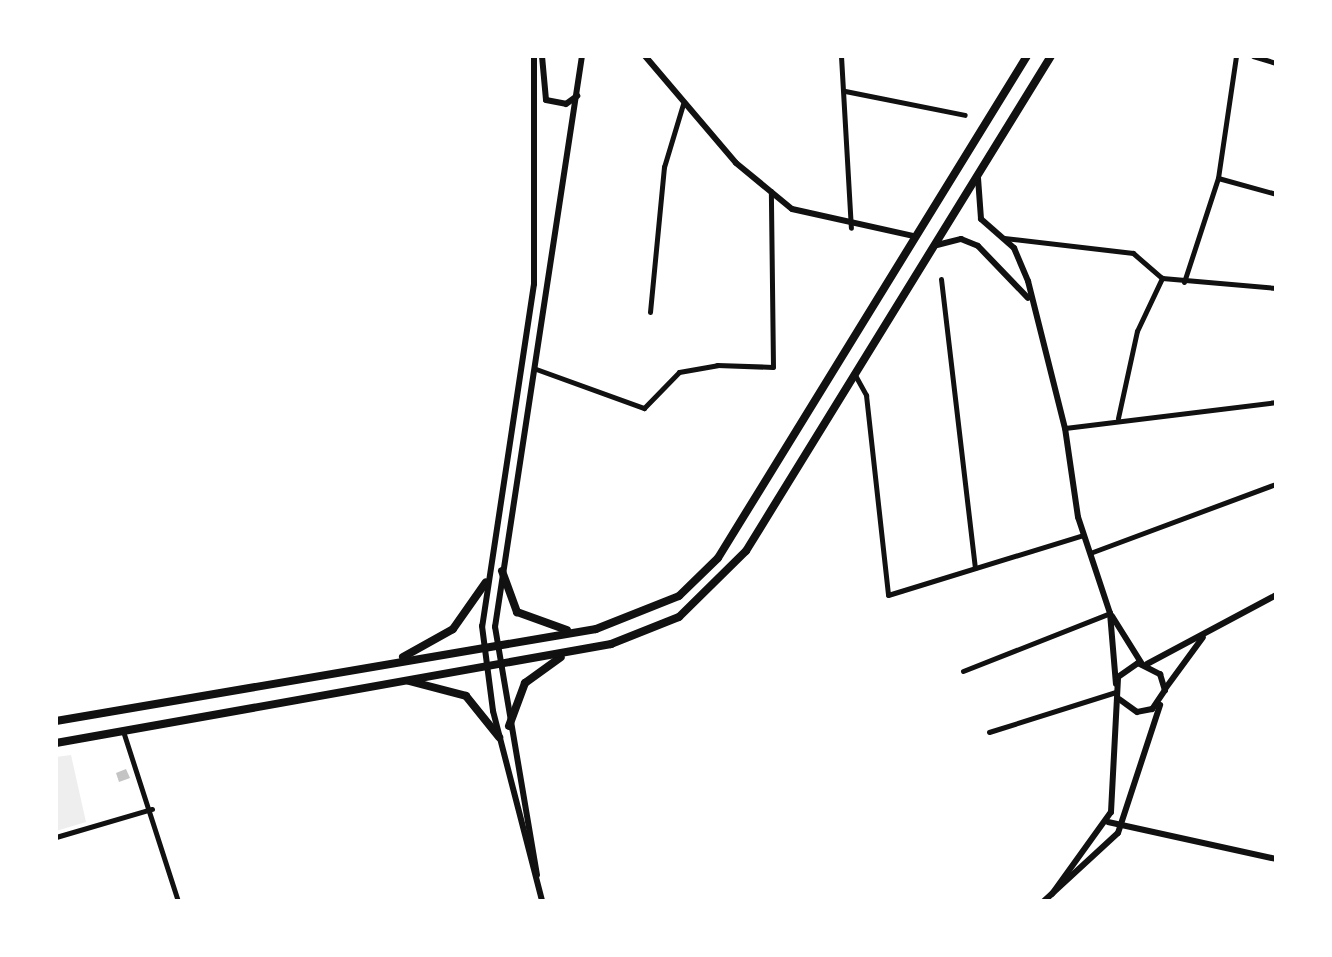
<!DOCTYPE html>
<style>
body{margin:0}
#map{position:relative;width:1332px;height:957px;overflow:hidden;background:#fff;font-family:Manrope,sans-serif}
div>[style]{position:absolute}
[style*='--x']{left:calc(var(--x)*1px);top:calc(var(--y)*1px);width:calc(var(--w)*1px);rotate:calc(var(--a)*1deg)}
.green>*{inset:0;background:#eee}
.building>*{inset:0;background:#c4c4c4}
.minor>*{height:5px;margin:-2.5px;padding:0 2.5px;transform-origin:2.5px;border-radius:2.5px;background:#111}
.tertiary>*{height:6px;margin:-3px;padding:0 3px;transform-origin:3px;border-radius:3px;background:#111}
.primary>*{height:8px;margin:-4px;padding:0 4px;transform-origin:4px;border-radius:4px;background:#111}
span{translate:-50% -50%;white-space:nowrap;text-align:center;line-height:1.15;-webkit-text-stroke:7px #fff;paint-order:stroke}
.frame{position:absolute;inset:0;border:58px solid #fff;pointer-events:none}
</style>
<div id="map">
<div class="green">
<i style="clip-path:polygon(71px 755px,86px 822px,56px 831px,56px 757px)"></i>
</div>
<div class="building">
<i style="clip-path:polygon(126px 769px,130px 778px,119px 782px,116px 773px)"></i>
</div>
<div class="minor">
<i style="--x:841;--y:56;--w:172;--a:86.7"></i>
<i style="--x:1253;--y:56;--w:24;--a:17"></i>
<i style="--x:845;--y:91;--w:122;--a:11.3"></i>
<i style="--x:1218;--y:178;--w:60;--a:15.4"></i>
<i style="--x:1004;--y:238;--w:130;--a:6.6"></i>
<i style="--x:1133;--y:253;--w:38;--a:41"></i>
<i style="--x:941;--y:279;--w:291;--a:83.3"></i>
<i style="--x:1184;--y:282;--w:109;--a:-71.9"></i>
<i style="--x:1218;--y:178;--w:123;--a:-81.6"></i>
<i style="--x:650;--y:312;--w:146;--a:-84.5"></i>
<i style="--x:664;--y:167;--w:66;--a:-73.2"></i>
<i style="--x:536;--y:369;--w:115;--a:19.9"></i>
<i style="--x:644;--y:408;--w:50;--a:-45.8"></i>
<i style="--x:679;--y:372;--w:39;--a:-10"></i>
<i style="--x:717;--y:365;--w:56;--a:2"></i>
<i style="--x:773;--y:367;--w:176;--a:-90.7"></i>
<i style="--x:855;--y:375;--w:23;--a:61"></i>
<i style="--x:866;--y:395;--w:201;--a:83.7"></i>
<i style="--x:888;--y:595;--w:204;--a:-17.1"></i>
<i style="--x:1118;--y:418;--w:89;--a:-77.7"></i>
<i style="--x:1137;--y:331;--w:59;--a:-64.7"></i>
<i style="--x:1162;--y:278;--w:114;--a:5"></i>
<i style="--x:1065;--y:428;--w:213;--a:-7"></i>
<i style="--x:1090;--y:553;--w:198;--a:-20.4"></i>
<i style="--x:963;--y:671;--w:158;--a:-21.5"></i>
<i style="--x:123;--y:731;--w:179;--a:72.1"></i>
<i style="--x:989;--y:732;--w:133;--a:-17.5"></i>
<i style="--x:56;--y:837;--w:100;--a:-16.3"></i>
</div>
<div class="tertiary">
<i style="--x:534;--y:56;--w:228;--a:90"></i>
<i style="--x:534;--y:284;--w:346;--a:98.6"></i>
<i style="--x:482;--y:626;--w:86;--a:82.6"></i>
<i style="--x:493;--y:711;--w:196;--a:75.5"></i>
<i style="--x:542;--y:56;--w:44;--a:84.8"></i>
<i style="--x:546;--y:100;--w:20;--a:11"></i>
<i style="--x:566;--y:104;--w:14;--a:-36"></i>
<i style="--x:645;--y:56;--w:140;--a:49.6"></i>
<i style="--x:736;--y:163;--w:72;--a:39.4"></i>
<i style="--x:792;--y:209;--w:125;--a:12.5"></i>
<i style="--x:978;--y:178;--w:41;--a:85.8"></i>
<i style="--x:981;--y:219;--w:44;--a:41.3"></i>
<i style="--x:1014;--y:248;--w:36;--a:67"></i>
<i style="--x:1028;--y:281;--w:152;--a:75.9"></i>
<i style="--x:1065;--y:428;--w:90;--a:81.7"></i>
<i style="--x:1078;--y:517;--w:101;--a:71.6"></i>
<i style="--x:1110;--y:613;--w:71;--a:85.2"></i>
<i style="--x:937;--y:245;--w:25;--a:-14"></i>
<i style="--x:961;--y:239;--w:18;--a:22"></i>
<i style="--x:978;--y:246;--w:72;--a:46.1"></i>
<i style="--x:1112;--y:616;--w:57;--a:58"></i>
<i style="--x:1147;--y:664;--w:146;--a:-28.1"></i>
<i style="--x:1165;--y:689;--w:64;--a:-53.8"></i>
<i style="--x:1108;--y:822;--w:172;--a:12.4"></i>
<i style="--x:537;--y:875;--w:252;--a:-99.6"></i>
<i style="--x:495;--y:627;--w:578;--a:-81.34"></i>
<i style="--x:1052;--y:894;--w:101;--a:-54.3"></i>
<i style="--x:1111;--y:812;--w:135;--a:-87"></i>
<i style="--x:1118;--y:677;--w:24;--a:-35"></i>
<i style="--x:1138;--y:663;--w:25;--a:27"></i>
<i style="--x:1160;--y:674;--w:17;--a:73"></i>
<i style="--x:1165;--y:690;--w:23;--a:124"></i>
<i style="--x:1152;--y:709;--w:15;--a:169"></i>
<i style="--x:1137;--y:712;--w:22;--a:-144"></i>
<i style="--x:1044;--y:901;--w:100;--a:-42.6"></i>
<i style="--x:1118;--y:833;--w:135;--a:-71.8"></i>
</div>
<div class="primary">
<i style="--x:502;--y:571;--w:44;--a:69.9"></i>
<i style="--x:517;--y:612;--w:53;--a:19.8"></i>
<i style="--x:403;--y:657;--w:57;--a:-29.2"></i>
<i style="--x:453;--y:629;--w:57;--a:-54.9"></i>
<i style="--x:409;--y:681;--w:59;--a:14.7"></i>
<i style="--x:466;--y:696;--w:53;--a:51.2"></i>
<i style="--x:56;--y:721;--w:548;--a:-9.67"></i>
<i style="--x:596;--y:629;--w:89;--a:-21.7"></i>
<i style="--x:679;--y:596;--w:54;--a:-44.3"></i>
<i style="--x:718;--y:558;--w:589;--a:-58.39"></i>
<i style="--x:509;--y:726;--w:46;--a:-69.6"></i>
<i style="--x:525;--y:683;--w:44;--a:-35.8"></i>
<i style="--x:56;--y:743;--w:564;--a:-10.11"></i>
<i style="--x:611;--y:644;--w:73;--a:-21.7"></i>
<i style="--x:679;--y:617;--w:94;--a:-44.6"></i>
<i style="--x:746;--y:551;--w:581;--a:-58.36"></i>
</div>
<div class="frame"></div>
</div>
